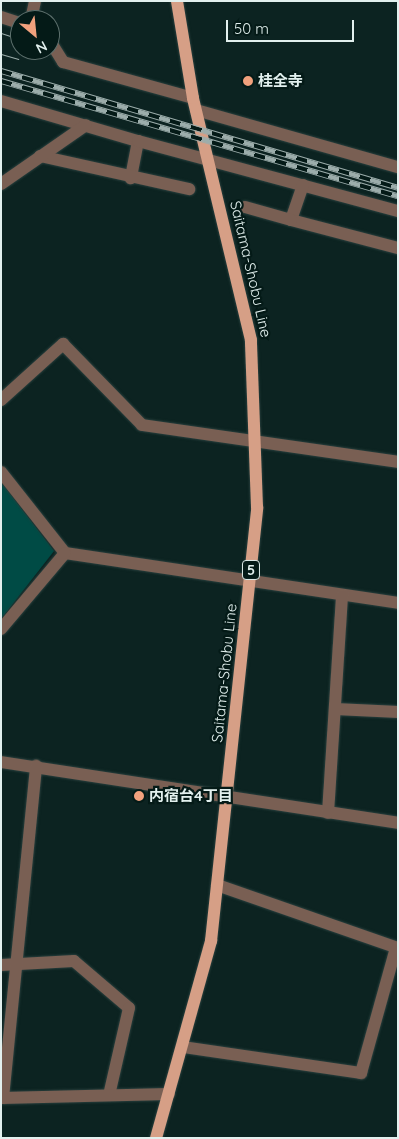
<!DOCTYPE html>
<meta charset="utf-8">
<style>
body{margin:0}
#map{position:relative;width:399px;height:1139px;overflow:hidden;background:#0c2321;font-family:Quicksand,"Noto Sans JP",sans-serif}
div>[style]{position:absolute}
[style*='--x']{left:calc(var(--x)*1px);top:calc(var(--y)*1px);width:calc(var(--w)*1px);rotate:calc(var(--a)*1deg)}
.green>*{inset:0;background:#004b45}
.roads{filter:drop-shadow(0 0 1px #2a403e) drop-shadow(0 0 1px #2a403e)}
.minor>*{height:12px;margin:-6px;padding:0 6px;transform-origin:6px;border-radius:6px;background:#795f53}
.major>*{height:12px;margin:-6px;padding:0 6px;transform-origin:6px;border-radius:6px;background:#d69f86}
.tram>*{height:1px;margin:-0.5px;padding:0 0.5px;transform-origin:0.5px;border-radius:0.5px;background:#9cadab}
.rail>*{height:5.5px;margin-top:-2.75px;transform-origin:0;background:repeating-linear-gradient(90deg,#041a17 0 11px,#9cadab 0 22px);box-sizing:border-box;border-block:1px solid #9cadab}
.dots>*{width:14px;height:14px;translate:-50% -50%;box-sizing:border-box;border:2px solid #041a17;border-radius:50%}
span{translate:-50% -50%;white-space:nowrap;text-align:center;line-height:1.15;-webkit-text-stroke:4.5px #041a17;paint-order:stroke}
.shield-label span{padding:1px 4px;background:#041a17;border:1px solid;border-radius:4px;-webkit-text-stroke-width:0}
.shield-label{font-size:14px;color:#e2f0ee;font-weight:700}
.poi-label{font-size:15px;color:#e2f0ee;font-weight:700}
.left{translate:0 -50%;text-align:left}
.street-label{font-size:15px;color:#e2f0ee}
.frame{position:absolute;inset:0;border:2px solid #e2f0ee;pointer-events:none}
.north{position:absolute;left:10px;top:10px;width:50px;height:50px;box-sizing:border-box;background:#041a17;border:1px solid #5d706d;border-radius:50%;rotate:152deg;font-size:14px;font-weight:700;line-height:20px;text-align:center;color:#e2f0ee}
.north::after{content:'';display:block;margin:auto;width:18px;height:22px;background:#f1a17d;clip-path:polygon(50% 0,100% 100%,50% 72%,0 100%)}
.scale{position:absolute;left:226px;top:20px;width:128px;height:22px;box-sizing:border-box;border:2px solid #e2f0ee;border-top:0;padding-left:6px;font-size:15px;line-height:18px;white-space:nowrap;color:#e2f0ee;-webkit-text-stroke:4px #041a17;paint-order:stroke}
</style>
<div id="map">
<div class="green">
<i style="clip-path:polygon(1px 482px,54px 551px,1px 619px)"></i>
</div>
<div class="roads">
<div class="minor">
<i style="--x:1;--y:17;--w:20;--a:18"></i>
<i style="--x:31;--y:20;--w:19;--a:-78"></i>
<i style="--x:50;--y:41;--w:25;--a:58"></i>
<i style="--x:63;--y:62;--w:135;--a:15.5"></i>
<i style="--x:1;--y:101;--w:143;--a:16.3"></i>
<i style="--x:138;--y:141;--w:38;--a:101"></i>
<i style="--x:196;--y:110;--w:210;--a:15.8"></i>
<i style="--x:138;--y:141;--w:269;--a:15.1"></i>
<i style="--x:40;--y:156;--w:153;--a:12.5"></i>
<i style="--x:1;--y:184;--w:103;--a:-34.8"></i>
<i style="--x:303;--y:185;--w:37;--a:109"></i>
<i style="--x:291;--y:220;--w:111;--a:14.7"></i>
<i style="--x:245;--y:207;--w:48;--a:15.8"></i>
<i style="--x:1;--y:400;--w:84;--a:-42.1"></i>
<i style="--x:63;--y:344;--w:113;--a:45.7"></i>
<i style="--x:142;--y:425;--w:259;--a:8.2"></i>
<i style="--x:1;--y:472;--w:103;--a:51.7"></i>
<i style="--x:65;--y:553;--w:337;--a:8.5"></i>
<i style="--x:1;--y:629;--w:99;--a:-49.9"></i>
<i style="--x:336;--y:709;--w:62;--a:2.8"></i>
<i style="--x:1;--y:762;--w:402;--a:8.7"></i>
<i style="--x:328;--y:813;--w:218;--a:-86.3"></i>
<i style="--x:217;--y:885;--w:192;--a:19.2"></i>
<i style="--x:1;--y:965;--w:73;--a:-3.1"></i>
<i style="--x:74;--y:961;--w:72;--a:40.5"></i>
<i style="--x:129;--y:1008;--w:89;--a:102.9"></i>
<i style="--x:183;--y:1047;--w:180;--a:8.3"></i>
<i style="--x:361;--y:1073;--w:130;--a:-74.4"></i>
<i style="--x:1;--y:1098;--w:168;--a:-1.4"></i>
<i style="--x:3;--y:1098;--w:334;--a:-84.3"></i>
</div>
<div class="major">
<i style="--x:156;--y:1138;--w:205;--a:-74.4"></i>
<i style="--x:211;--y:941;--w:436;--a:-83.9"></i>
<i style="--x:257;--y:507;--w:167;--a:-92.1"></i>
<i style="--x:251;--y:340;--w:249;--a:-103.5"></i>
<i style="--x:193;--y:98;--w:98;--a:-99.4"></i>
</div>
</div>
<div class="tram">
<i style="--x:1;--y:33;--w:20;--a:18"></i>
<i style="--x:1;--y:54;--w:18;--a:16"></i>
</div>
<div class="rail">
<i style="--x:1;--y:71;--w:414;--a:16.4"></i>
<i style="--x:1;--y:81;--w:413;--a:16.2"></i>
</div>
<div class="dots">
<i style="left:248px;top:81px;background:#f1a17d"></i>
<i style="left:139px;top:796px;background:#f1a17d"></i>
</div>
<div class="shield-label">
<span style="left:251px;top:570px">5</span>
</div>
<div class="poi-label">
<span class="left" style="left:258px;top:81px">桂全寺</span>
<span class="left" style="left:149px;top:796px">内宿台4丁目</span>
</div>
<div class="street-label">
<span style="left:251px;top:269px;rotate:77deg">Saitama-Shobu Line</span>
<span style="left:224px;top:673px;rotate:-84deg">Saitama-Shobu Line</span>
</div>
<div class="frame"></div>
<div class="north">N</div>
<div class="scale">50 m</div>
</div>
